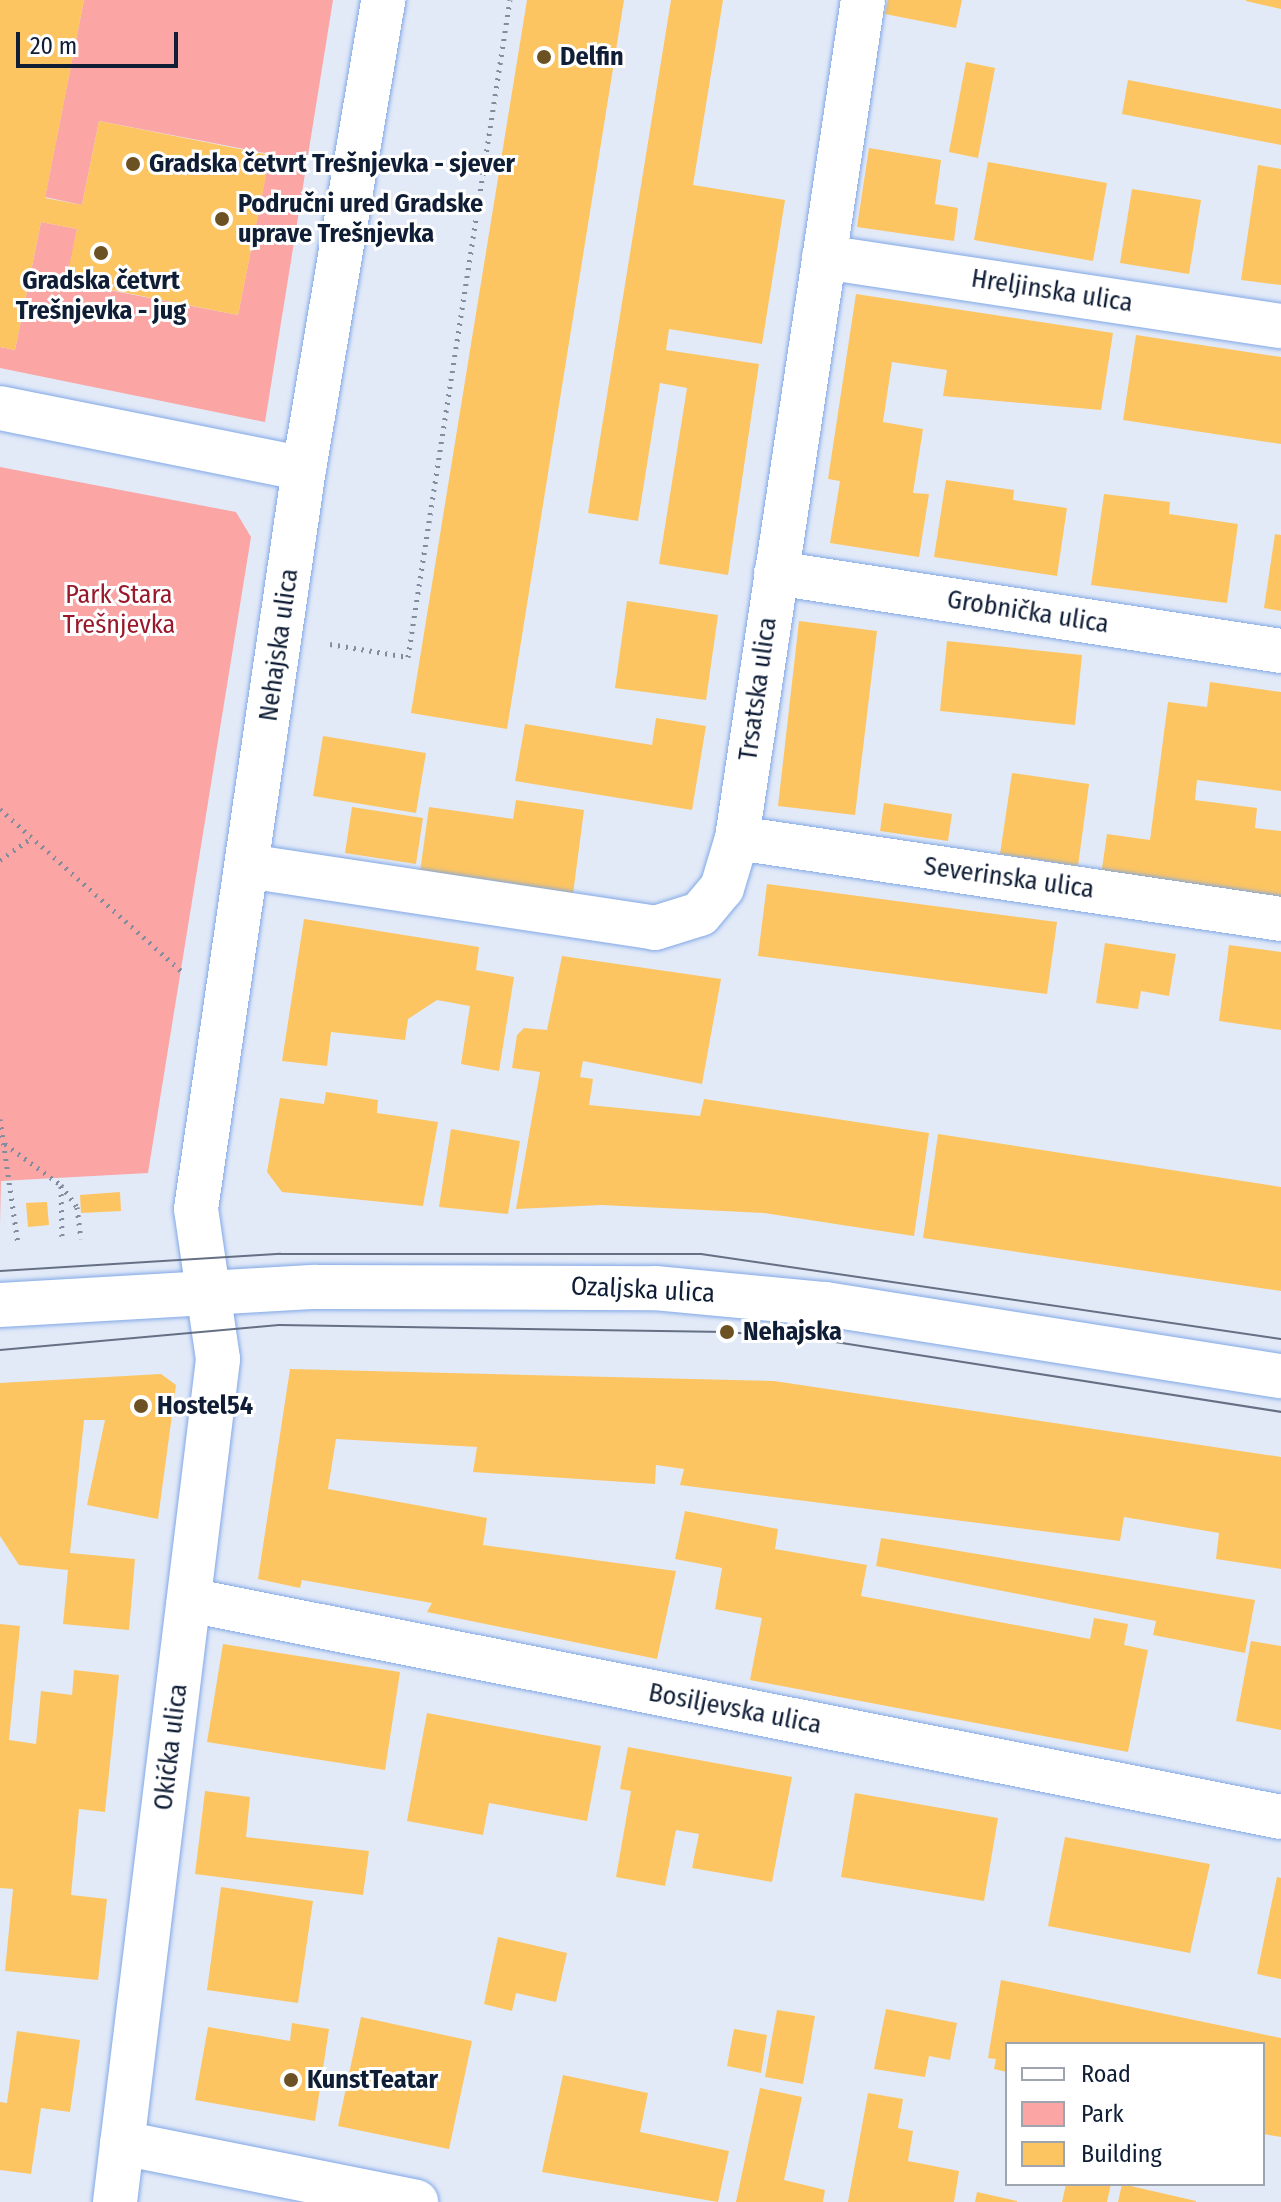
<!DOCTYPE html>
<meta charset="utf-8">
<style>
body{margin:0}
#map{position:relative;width:1281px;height:2202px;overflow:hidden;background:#e2eaf8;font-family:"Fira Sans Condensed",sans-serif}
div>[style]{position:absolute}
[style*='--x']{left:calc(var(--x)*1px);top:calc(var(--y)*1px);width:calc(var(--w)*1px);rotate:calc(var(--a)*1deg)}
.green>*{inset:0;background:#fba5a4}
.building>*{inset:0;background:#fcc562}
.path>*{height:5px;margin-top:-2.5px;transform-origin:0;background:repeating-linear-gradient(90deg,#818c9f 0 2px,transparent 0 8px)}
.roads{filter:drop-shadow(0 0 2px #82a8e6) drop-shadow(0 0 2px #82a8e6)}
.street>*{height:44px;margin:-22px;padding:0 22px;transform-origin:22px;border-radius:22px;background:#fff}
.secondary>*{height:44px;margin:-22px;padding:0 22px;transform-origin:22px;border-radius:22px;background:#fff}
.tram>*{height:2px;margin:-1px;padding:0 1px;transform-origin:1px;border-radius:1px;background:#657084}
.dots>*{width:22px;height:22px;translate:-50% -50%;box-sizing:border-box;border:4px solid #fff;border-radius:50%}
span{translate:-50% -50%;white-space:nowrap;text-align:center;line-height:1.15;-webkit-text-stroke:6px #fff;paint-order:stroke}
.poi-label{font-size:26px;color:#0f1d35;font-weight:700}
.left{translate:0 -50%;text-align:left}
.street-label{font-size:26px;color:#0f1d35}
.park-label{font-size:26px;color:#99182b}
.legend{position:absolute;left:1005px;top:2042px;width:260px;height:144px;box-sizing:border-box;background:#fff;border:2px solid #9fa5ae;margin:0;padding:10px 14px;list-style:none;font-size:24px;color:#0f1d35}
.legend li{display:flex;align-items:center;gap:16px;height:40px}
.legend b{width:40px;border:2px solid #9fa5ae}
.scale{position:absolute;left:16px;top:32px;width:162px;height:36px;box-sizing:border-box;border:4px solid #0f1d35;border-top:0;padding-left:10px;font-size:24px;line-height:28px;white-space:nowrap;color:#0f1d35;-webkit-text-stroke:6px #fff;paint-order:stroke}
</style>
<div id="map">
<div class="green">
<i style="clip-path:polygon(84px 0,333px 0,265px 422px,0 368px,0 347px,15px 350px,41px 222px,77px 229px,67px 282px,238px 315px,270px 154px,99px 121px,82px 205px,45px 197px)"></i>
<i style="clip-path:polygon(0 467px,236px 512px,251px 537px,148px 1173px,1px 1181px,0 1225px)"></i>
</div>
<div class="building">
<i style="clip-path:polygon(0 0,84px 0,45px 198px,82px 205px,99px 121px,270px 155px,238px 315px,66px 281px,77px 229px,41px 222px,15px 350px,0 347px)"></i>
<i style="clip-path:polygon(527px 0,624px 0,507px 729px,411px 713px)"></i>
<i style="clip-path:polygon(671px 0,723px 0,693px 185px,785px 200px,762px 344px,669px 329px,666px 350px,759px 364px,728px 575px,659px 564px,687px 388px,660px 383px,638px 521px,588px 513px)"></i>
<i style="clip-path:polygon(888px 0,962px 0,956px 28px,885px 14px)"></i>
<i style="clip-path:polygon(1246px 0,1281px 0,1281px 9px,1246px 1px)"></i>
<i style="clip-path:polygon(966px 62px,995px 68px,978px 158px,949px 152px)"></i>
<i style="clip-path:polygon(1128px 80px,1281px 109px,1281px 145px,1122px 114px)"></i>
<i style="clip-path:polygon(869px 148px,941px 160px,935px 204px,958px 208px,954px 241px,857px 227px)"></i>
<i style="clip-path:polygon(988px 162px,1107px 183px,1093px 261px,974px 240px)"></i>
<i style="clip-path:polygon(1258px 165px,1281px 169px,1281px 285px,1241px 280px)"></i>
<i style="clip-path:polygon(1132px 189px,1201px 200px,1189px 274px,1120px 263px)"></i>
<i style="clip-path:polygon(856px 294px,1113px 333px,1101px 410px,943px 396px,947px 370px,892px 362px,883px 422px,923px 429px,913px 493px,929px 494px,919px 557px,830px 543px,840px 481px,828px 479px)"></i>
<i style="clip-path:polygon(1136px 335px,1281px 357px,1281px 444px,1123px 420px)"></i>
<i style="clip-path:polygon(946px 480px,1014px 490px,1013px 500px,1067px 508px,1057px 576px,934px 557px)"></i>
<i style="clip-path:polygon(1104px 494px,1170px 502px,1169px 514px,1238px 524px,1227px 603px,1091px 585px)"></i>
<i style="clip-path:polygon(1275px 534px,1281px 535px,1281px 611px,1264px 608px)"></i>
<i style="clip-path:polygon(627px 601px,718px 615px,706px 700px,615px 688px)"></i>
<i style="clip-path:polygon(799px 621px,877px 631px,855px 815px,778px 806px)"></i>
<i style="clip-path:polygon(947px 641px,1082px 655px,1075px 725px,940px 711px)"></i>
<i style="clip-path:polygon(1210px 682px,1281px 692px,1281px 791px,1197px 780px,1195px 800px,1257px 808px,1255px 828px,1281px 831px,1281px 899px,1101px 875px,1107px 834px,1150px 840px,1168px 702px,1207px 707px)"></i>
<i style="clip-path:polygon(656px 718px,706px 726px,692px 810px,515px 781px,525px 724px,652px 745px)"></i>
<i style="clip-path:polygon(323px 736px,426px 753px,416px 813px,313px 796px)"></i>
<i style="clip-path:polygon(1012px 773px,1089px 784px,1078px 866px,1000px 854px)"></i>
<i style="clip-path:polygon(516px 800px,584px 810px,573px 894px,420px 872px,429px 807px,513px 819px)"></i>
<i style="clip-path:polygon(884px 803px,952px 814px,948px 841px,880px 831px)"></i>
<i style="clip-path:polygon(352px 807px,423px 818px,416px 864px,345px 853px)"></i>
<i style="clip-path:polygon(767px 884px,1057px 922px,1047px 994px,758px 956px)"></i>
<i style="clip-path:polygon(304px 919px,479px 947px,476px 970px,514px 977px,499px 1071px,461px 1064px,470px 1006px,437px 1000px,408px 1019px,405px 1040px,331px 1032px,327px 1066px,282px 1061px)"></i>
<i style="clip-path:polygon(1105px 943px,1176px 954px,1169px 996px,1141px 991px,1138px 1009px,1096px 1003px)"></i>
<i style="clip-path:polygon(1229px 945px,1281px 952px,1281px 1030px,1219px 1021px)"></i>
<i style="clip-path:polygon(562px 956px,721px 979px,702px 1084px,583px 1061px,580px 1077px,593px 1079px,589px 1105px,700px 1116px,704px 1099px,929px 1133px,914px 1236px,764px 1213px,602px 1205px,516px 1209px,540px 1072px,512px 1068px,517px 1035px,524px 1028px,547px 1030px)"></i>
<i style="clip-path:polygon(326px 1092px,378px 1100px,377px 1113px,438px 1122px,423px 1206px,282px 1192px,267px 1172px,280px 1098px,324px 1104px)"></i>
<i style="clip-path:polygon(451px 1129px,520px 1141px,508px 1214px,439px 1207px)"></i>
<i style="clip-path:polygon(938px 1134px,1281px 1187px,1281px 1291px,923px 1238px)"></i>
<i style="clip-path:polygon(120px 1192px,121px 1211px,81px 1213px,80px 1195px)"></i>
<i style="clip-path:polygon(47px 1202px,49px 1225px,28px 1227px,26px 1203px)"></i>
<i style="clip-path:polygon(290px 1369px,774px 1381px,1281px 1457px,1281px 1569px,1216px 1559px,1219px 1533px,1124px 1517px,1120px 1541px,680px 1485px,684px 1469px,656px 1465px,655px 1484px,473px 1472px,477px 1447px,336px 1439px,328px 1489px,487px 1518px,483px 1545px,676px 1571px,657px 1659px,427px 1612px,432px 1603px,302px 1580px,300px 1588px,258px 1579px)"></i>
<i style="clip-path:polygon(161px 1374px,176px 1385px,158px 1519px,87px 1505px,105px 1420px,84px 1420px,70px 1553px,135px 1559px,129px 1630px,63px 1624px,68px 1570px,19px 1565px,0 1536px,0 1383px)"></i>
<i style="clip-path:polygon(685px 1511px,778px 1529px,775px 1549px,867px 1565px,861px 1596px,1090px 1639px,1094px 1618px,1128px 1624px,1124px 1645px,1148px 1650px,1128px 1752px,750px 1680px,762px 1618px,715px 1609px,722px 1568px,675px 1559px)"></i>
<i style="clip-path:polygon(881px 1538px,1255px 1600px,1245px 1653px,1153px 1635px,1156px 1621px,876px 1566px)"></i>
<i style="clip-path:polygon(0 1624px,20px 1626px,9px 1740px,36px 1744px,41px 1691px,72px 1695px,74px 1670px,119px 1675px,105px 1812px,79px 1809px,71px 1895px,107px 1899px,98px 1980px,5px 1971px,13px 1889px,0 1888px)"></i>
<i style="clip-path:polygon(1251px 1641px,1281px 1646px,1281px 1730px,1236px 1721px)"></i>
<i style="clip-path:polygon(223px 1644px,400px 1672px,385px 1770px,207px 1742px)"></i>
<i style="clip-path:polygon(427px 1713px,601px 1746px,587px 1821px,489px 1803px,483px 1835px,407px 1821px)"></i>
<i style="clip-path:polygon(628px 1747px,792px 1777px,772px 1882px,692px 1868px,699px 1834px,676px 1830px,665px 1886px,616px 1877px,631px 1791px,620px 1789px)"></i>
<i style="clip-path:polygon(205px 1791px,250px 1797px,246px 1837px,369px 1851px,363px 1895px,195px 1874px)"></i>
<i style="clip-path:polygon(855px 1793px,998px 1818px,984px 1901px,841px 1877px)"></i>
<i style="clip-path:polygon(1065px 1837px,1210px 1864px,1190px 1953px,1048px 1926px)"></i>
<i style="clip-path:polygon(1277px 1877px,1281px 1878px,1281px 1979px,1257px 1974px)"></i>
<i style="clip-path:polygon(221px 1887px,313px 1901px,298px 2003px,207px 1990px)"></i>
<i style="clip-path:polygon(498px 1937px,567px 1953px,556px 2002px,516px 1993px,512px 2011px,484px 2004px)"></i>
<i style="clip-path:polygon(1001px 1980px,1281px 2038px,1281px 2137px,1263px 2134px,1263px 2044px,1007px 2044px,1007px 2072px,994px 2069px,996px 2059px,988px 2058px)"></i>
<i style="clip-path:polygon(886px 2009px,957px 2023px,950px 2060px,929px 2056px,925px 2077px,874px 2069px)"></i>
<i style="clip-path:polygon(777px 2010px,815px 2016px,803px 2084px,765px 2077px)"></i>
<i style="clip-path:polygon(361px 2017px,472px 2041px,449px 2149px,338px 2126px)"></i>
<i style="clip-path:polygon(292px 2023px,329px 2029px,315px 2121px,195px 2100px,208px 2027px,290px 2041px)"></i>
<i style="clip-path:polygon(734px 2029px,767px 2035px,761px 2073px,727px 2066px)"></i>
<i style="clip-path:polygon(17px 2031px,80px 2040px,70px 2112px,41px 2108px,31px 2174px,0 2170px,0 2102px,7px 2103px)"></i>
<i style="clip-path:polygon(563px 2075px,648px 2093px,640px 2132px,729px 2151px,718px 2202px,542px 2172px)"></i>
<i style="clip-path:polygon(760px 2088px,802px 2097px,784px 2180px,825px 2190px,823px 2202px,736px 2202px)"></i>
<i style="clip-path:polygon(868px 2093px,903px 2099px,898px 2128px,913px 2131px,908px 2161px,959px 2171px,954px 2202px,848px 2202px)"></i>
<i style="clip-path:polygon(1066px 2184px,1111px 2184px,1107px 2202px,1062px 2202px)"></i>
<i style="clip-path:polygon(1122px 2184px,1196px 2201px,1196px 2202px,1118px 2202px)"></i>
<i style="clip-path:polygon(977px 2192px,1017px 2201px,1017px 2202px,975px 2202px)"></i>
</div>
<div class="path">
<i style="--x:330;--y:644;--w:79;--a:9.5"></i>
<i style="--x:408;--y:657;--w:665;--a:-81.18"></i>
<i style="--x:0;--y:809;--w:243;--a:41.8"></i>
<i style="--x:0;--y:860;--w:39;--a:-35"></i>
<i style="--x:0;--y:1119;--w:126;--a:81.8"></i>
<i style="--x:5;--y:1144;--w:69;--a:36.2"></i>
<i style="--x:61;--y:1185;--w:27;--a:54"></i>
<i style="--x:77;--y:1207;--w:32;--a:83"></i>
<i style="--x:61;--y:1186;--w:54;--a:88.9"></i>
</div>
<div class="roads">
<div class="street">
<i style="--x:824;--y:257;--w:462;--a:8.6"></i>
<i style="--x:0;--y:408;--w:310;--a:11.3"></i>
<i style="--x:776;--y:573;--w:511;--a:8.78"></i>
<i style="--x:737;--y:838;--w:550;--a:8.47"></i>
<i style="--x:247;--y:866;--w:413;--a:8.6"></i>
<i style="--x:655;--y:928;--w:47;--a:-17.3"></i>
<i style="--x:700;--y:914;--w:34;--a:-50"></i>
<i style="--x:722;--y:888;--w:52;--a:-73.3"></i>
<i style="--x:737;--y:838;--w:847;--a:-81.45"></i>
<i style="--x:189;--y:1600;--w:1113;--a:11.24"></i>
<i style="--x:122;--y:2143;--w:300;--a:11.3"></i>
<i style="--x:115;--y:2202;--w:849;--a:-83.03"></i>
<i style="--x:218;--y:1359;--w:69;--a:-98.4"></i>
</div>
<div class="secondary">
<i style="--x:208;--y:1291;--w:83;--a:-98.3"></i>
<i style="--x:196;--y:1209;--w:748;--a:-81.7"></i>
<i style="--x:304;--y:469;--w:476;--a:-80.4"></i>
<i style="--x:0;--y:1305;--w:316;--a:-3.3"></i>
<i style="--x:315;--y:1287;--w:340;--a:0.2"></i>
<i style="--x:655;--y:1288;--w:171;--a:5.4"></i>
<i style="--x:825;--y:1304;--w:462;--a:9"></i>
</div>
</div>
<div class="tram">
<i style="--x:0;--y:1271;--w:281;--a:-3.5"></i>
<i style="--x:280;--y:1254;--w:421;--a:0"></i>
<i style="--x:701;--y:1254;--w:586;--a:8.34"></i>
<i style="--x:0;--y:1350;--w:280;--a:-5.1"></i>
<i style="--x:279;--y:1325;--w:448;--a:0.9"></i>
<i style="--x:727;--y:1332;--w:95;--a:4.8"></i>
<i style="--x:822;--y:1340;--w:465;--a:8.9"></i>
</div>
<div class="dots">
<i style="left:544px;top:57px;background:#6c5223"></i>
<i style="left:133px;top:164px;background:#6c5223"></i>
<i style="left:222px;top:219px;background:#6c5223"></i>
<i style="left:101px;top:253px;background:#6c5223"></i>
<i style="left:727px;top:1332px;background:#6c5223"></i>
<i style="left:141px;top:1406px;background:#6c5223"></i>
<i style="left:291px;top:2080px;background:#6c5223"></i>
</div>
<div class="poi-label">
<span class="left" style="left:560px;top:57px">Delfin</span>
<span class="left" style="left:149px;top:164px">Gradska četvrt Trešnjevka - sjever</span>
<span class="left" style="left:238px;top:219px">Područni ured Gradske<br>uprave Trešnjevka</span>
<span style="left:101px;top:296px">Gradska četvrt<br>Trešnjevka - jug</span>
<span class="left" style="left:743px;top:1332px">Nehajska</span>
<span class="left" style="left:157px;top:1406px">Hostel54</span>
<span class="left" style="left:307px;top:2080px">KunstTeatar</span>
</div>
<div class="street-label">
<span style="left:1052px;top:291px;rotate:9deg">Hreljinska ulica</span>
<span style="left:1028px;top:612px;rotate:9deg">Grobnička ulica</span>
<span style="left:279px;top:645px;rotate:-82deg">Nehajska ulica</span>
<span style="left:758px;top:689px;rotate:-82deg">Trsatska ulica</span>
<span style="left:1009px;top:878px;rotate:8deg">Severinska ulica</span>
<span style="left:643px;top:1290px;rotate:3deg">Ozaljska ulica</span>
<span style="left:735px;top:1709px;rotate:11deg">Bosiljevska ulica</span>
<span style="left:171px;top:1747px;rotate:-83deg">Okićka ulica</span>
</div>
<div class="park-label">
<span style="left:119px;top:610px">Park Stara<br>Trešnjevka</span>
</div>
<ul class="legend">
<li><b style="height:10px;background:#fff"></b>Road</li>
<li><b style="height:22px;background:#fba5a4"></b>Park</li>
<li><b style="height:22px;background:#fcc562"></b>Building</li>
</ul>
<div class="scale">20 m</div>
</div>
